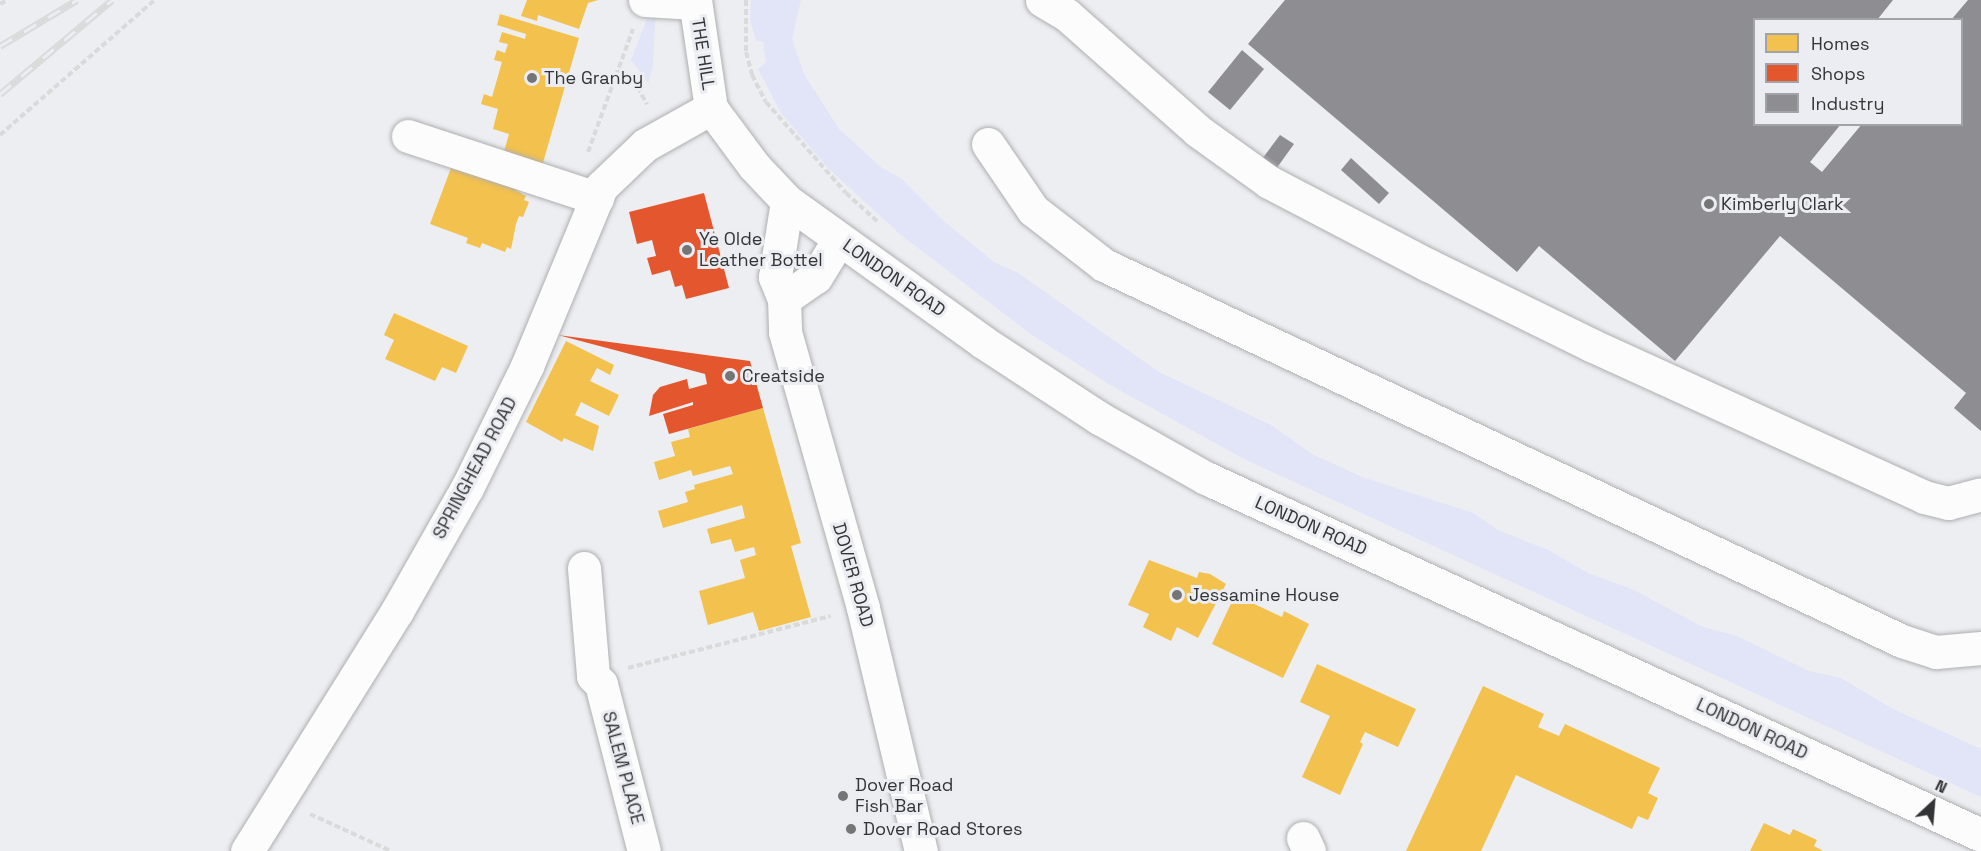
<!DOCTYPE html>
<style>
body{margin:0}
#map{position:relative;width:1981px;height:851px;overflow:hidden;background:#edeef1;font-family:"Space Grotesk",sans-serif}
div>[style]{position:absolute}
[style*='--x']{left:calc(var(--x)*1px);top:calc(var(--y)*1px);width:calc(var(--w)*1px);rotate:calc(var(--a)*1deg)}
.green>*{inset:0;background:#e2e5f7}
.homes>*{inset:0;background:#f2c14e}
.shops>*{inset:0;background:#e4572e}
.industry>*{inset:0;background:#8d8d92}
.path>*{height:4px;margin-top:-2px;transform-origin:0;background:repeating-linear-gradient(90deg,#d9dada 0 6px,transparent 0 9px)}
.roads{filter:drop-shadow(0 0 2px #afafb1) drop-shadow(0 0 2px #afafb1)}
.minor>*{height:33px;margin:-16.5px;padding:0 16.5px;transform-origin:16.5px;border-radius:16.5px;background:#fcfcfd}
.major>*{height:33px;margin:-16.5px;padding:0 16.5px;transform-origin:16.5px;border-radius:16.5px;background:#fcfcfd}
.rail>*{height:7px;margin-top:-3.5px;transform-origin:0;background:repeating-linear-gradient(90deg,#ecedf2 0 14px,#d9dada 0 28px);box-sizing:border-box;border-block:2px solid #d9dada}
.dots>*{width:16px;height:16px;translate:-50% -50%;box-sizing:border-box;border:3px solid #ecedf2;border-radius:50%}
span{translate:-50% -50%;white-space:nowrap;text-align:center;line-height:1.15;-webkit-text-stroke:6px #ecedf2;paint-order:stroke}
.street-label{font-size:18px;color:#333436}
.poi-label{font-size:18px;color:#333436}
.left{translate:0 -50%;text-align:left}
.legend{position:absolute;left:1753px;top:18px;width:210px;height:108px;box-sizing:border-box;background:#ecedf2;border:2px solid #a2a3a7;margin:0;padding:8px 10px;list-style:none;font-size:18px;color:#333436}
.legend li{display:flex;align-items:center;gap:12px;height:30px}
.legend b{width:30px;border:2px solid #a2a3a7}
.north{position:absolute;left:1903px;top:773px;width:60px;height:60px;-webkit-text-stroke:4px #ecedf2;paint-order:stroke;rotate:26deg;font-size:16px;font-weight:700;line-height:24px;text-align:center;color:#333436}
.north::after{content:'';display:block;margin:auto;width:21px;height:27px;background:#333436;clip-path:polygon(50% 0,100% 100%,50% 72%,0 100%)}
</style>
<div id="map">
<div class="green">
<i style="clip-path:polygon(751px 0,801px 0,792px 39px,804px 74px,839px 129px,882px 168px,902px 179px,946px 223px,994px 262px,1018px 273px,1159px 372px,1271px 425px,1312px 454px,1362px 477px,1473px 513px,1498px 530px,1548px 550px,1590px 574px,1632px 589px,1703px 627px,1737px 636px,1809px 671px,1841px 678px,1891px 708px,1981px 749px,1981px 797px,1246px 460px,1112px 386px,1032px 335px,901px 235px,828px 168px,781px 113px,758px 69px,766px 62px,763px 42px,756px 40px,750px 20px)"></i>
<i style="clip-path:polygon(650px 11px,656px 16px,655px 24px,653px 67px,648px 83px,631px 60px)"></i>
</div>
<div class="homes">
<i style="clip-path:polygon(527px 0,598px 0,588px 3px,579px 29px,538px 15px,537px 21px,521px 16px)"></i>
<i style="clip-path:polygon(500px 14px,579px 38px,542px 166px,503px 155px,509px 134px,493px 129px,498px 109px,481px 104px,484px 94px,492px 97px,502px 62px,494px 60px,497px 50px,505px 53px,508px 44px,499px 42px,502px 32px,525px 39px,526px 34px,497px 25px)"></i>
<i style="clip-path:polygon(451px 168px,511px 187px,526px 196px,524px 200px,529px 202px,523px 217px,519px 216px,516px 224px,511px 249px,507px 247px,505px 252px,482px 243px,480px 248px,466px 243px,468px 238px,430px 224px)"></i>
<i style="clip-path:polygon(394px 313px,468px 346px,456px 373px,442px 367px,435px 381px,385px 359px,394px 340px,384px 335px)"></i>
<i style="clip-path:polygon(566px 341px,614px 365px,610px 375px,597px 368px,590px 381px,619px 395px,609px 416px,581px 402px,575px 415px,599px 426px,593px 451px,564px 438px,562px 442px,526px 422px)"></i>
<i style="clip-path:polygon(763px 408px,801px 543px,791px 546px,811px 617px,759px 631px,753px 612px,708px 625px,699px 591px,745px 578px,740px 560px,756px 555px,754px 547px,735px 552px,731px 539px,711px 544px,707px 529px,745px 518px,742px 505px,663px 528px,658px 511px,688px 502px,685px 492px,695px 489px,694px 485px,733px 474px,730px 466px,693px 476px,691px 470px,659px 480px,654px 462px,675px 456px,671px 442px,690px 437px,688px 429px)"></i>
<i style="clip-path:polygon(1149px 560px,1197px 578px,1199px 572px,1210px 574px,1226px 584px,1198px 638px,1177px 627px,1171px 641px,1143px 627px,1149px 614px,1128px 605px)"></i>
<i style="clip-path:polygon(1235px 595px,1282px 617px,1284px 611px,1309px 624px,1283px 678px,1212px 644px)"></i>
<i style="clip-path:polygon(1317px 664px,1416px 709px,1398px 747px,1365px 732px,1360px 742px,1363px 744px,1340px 795px,1302px 777px,1330px 716px,1300px 702px)"></i>
<i style="clip-path:polygon(1483px 686px,1544px 714px,1538px 727px,1559px 736px,1565px 724px,1660px 768px,1648px 793px,1658px 798px,1648px 820px,1638px 816px,1632px 829px,1516px 775px,1481px 851px,1406px 851px)"></i>
<i style="clip-path:polygon(1764px 823px,1790px 835px,1793px 829px,1817px 840px,1814px 846px,1823px 851px,1750px 851px)"></i>
</div>
<div class="shops">
<i style="clip-path:polygon(704px 193px,729px 288px,686px 299px,682px 285px,675px 287px,670px 270px,652px 275px,647px 258px,656px 256px,652px 240px,637px 244px,629px 212px)"></i>
<i style="clip-path:polygon(558px 335px,750px 361px,763px 408px,669px 434px,663px 414px,693px 405px,693px 402px,649px 416px,653px 395px,660px 387px,687px 379px,689px 389px,707px 384px,705px 374px)"></i>
</div>
<div class="industry">
<i style="clip-path:polygon(1285px 0,1893px 0,1877px 20px,1754px 20px,1754px 124px,1841px 124px,1810px 162px,1822px 172px,1862px 124px,1962px 124px,1962px 20px,1951px 20px,1968px 0,1981px 0,1981px 431px,1954px 408px,1966px 393px,1780px 236px,1675px 361px,1539px 246px,1517px 272px,1248px 44px)"></i>
<i style="clip-path:polygon(1242px 50px,1264px 69px,1230px 110px,1208px 92px)"></i>
<i style="clip-path:polygon(1280px 135px,1294px 144px,1276px 169px,1262px 159px)"></i>
<i style="clip-path:polygon(1351px 158px,1389px 193px,1379px 204px,1341px 170px)"></i>
</div>
<div class="path">
<i style="--x:746;--y:0;--w:52;--a:90"></i>
<i style="--x:746;--y:52;--w:24;--a:75"></i>
<i style="--x:752;--y:75;--w:30;--a:63"></i>
<i style="--x:766;--y:102;--w:121;--a:48.7"></i>
<i style="--x:846;--y:193;--w:42;--a:42.1"></i>
<i style="--x:0;--y:4;--w:9;--a:-27"></i>
<i style="--x:617;--y:71;--w:18;--a:27"></i>
<i style="--x:633;--y:79;--w:29;--a:61"></i>
<i style="--x:0;--y:135;--w:206;--a:-41.1"></i>
<i style="--x:588;--y:152;--w:131;--a:-69.9"></i>
<i style="--x:628;--y:668;--w:209;--a:-14.4"></i>
<i style="--x:310;--y:814;--w:89;--a:24.6"></i>
</div>
<div class="roads">
<div class="minor">
<i style="--x:645;--y:0;--w:50;--a:3.4"></i>
<i style="--x:1042;--y:0;--w:29;--a:31"></i>
<i style="--x:1067;--y:15;--w:175;--a:41.5"></i>
<i style="--x:1198;--y:131;--w:87;--a:35.7"></i>
<i style="--x:1269;--y:182;--w:179;--a:27.6"></i>
<i style="--x:1428;--y:265;--w:182;--a:26.1"></i>
<i style="--x:1591;--y:345;--w:366;--a:24.5"></i>
<i style="--x:1924;--y:497;--w:25;--a:14"></i>
<i style="--x:1948;--y:503;--w:34;--a:-15"></i>
<i style="--x:408;--y:136;--w:199;--a:18.2"></i>
<i style="--x:988;--y:144;--w:80;--a:55.7"></i>
<i style="--x:1033;--y:210;--w:90;--a:37.8"></i>
<i style="--x:1104;--y:265;--w:882;--a:25.23"></i>
<i style="--x:1902;--y:641;--w:36;--a:18"></i>
<i style="--x:1936;--y:652;--w:45;--a:-5.1"></i>
<i style="--x:787;--y:201;--w:77;--a:99"></i>
<i style="--x:775;--y:277;--w:24;--a:68"></i>
<i style="--x:784;--y:299;--w:33;--a:88"></i>
<i style="--x:785;--y:332;--w:287;--a:74.2"></i>
<i style="--x:863;--y:608;--w:250;--a:76.6"></i>
<i style="--x:784;--y:299;--w:39;--a:-35"></i>
<i style="--x:816;--y:277;--w:44;--a:-58.8"></i>
<i style="--x:584;--y:568;--w:108;--a:85.2"></i>
<i style="--x:593;--y:676;--w:11;--a:45"></i>
<i style="--x:601;--y:684;--w:172;--a:75.6"></i>
<i style="--x:1303;--y:838;--w:14;--a:65"></i>
<i style="--x:247;--y:851;--w:283;--a:-58"></i>
<i style="--x:397;--y:611;--w:142;--a:-60.4"></i>
<i style="--x:467;--y:488;--w:136;--a:-63.8"></i>
<i style="--x:527;--y:366;--w:194;--a:-67.5"></i>
<i style="--x:601;--y:187;--w:61;--a:-43.7"></i>
<i style="--x:645;--y:145;--w:76;--a:-29.3"></i>
</div>
<div class="major">
<i style="--x:695;--y:0;--w:109;--a:81.6"></i>
<i style="--x:711;--y:108;--w:72;--a:53.4"></i>
<i style="--x:754;--y:166;--w:48;--a:46.7"></i>
<i style="--x:787;--y:201;--w:241;--a:35.7"></i>
<i style="--x:983;--y:342;--w:139;--a:33.2"></i>
<i style="--x:1099;--y:418;--w:123;--a:29.3"></i>
<i style="--x:1206;--y:478;--w:853;--a:24.73"></i>
</div>
</div>
<div class="rail">
<i style="--x:0;--y:46;--w:90;--a:-30.9"></i>
<i style="--x:0;--y:94;--w:146;--a:-40"></i>
</div>
<div class="dots">
<i style="left:532px;top:78px;background:#747577"></i>
<i style="left:1709px;top:204px;background:#747577"></i>
<i style="left:687px;top:250px;background:#747577"></i>
<i style="left:730px;top:376px;background:#747577"></i>
<i style="left:1177px;top:595px;background:#747577"></i>
<i style="left:843px;top:796px;background:#747577"></i>
<i style="left:851px;top:829px;background:#747577"></i>
</div>
<div class="street-label">
<span style="left:703px;top:54px;rotate:81deg">THE HILL</span>
<span style="left:894px;top:278px;rotate:35deg">LONDON ROAD</span>
<span style="left:475px;top:468px;rotate:-62deg">SPRINGHEAD ROAD</span>
<span style="left:1311px;top:526px;rotate:24deg">LONDON ROAD</span>
<span style="left:853px;top:575px;rotate:74deg">DOVER ROAD</span>
<span style="left:1752px;top:729px;rotate:25deg">LONDON ROAD</span>
<span style="left:623px;top:768px;rotate:75deg">SALEM PLACE</span>
</div>
<div class="poi-label">
<span class="left" style="left:544px;top:78px">The Granby</span>
<span class="left" style="left:1721px;top:204px">Kimberly Clark</span>
<span class="left" style="left:699px;top:250px">Ye Olde<br>Leather Bottel</span>
<span class="left" style="left:742px;top:376px">Creatside</span>
<span class="left" style="left:1189px;top:595px">Jessamine House</span>
<span class="left" style="left:855px;top:796px">Dover Road<br>Fish Bar</span>
<span class="left" style="left:863px;top:829px">Dover Road Stores</span>
</div>
<ul class="legend">
<li><b style="height:16px;background:#f2c14e"></b>Homes</li>
<li><b style="height:16px;background:#e4572e"></b>Shops</li>
<li><b style="height:16px;background:#8d8d92"></b>Industry</li>
</ul>
<div class="north">N</div>
</div>
